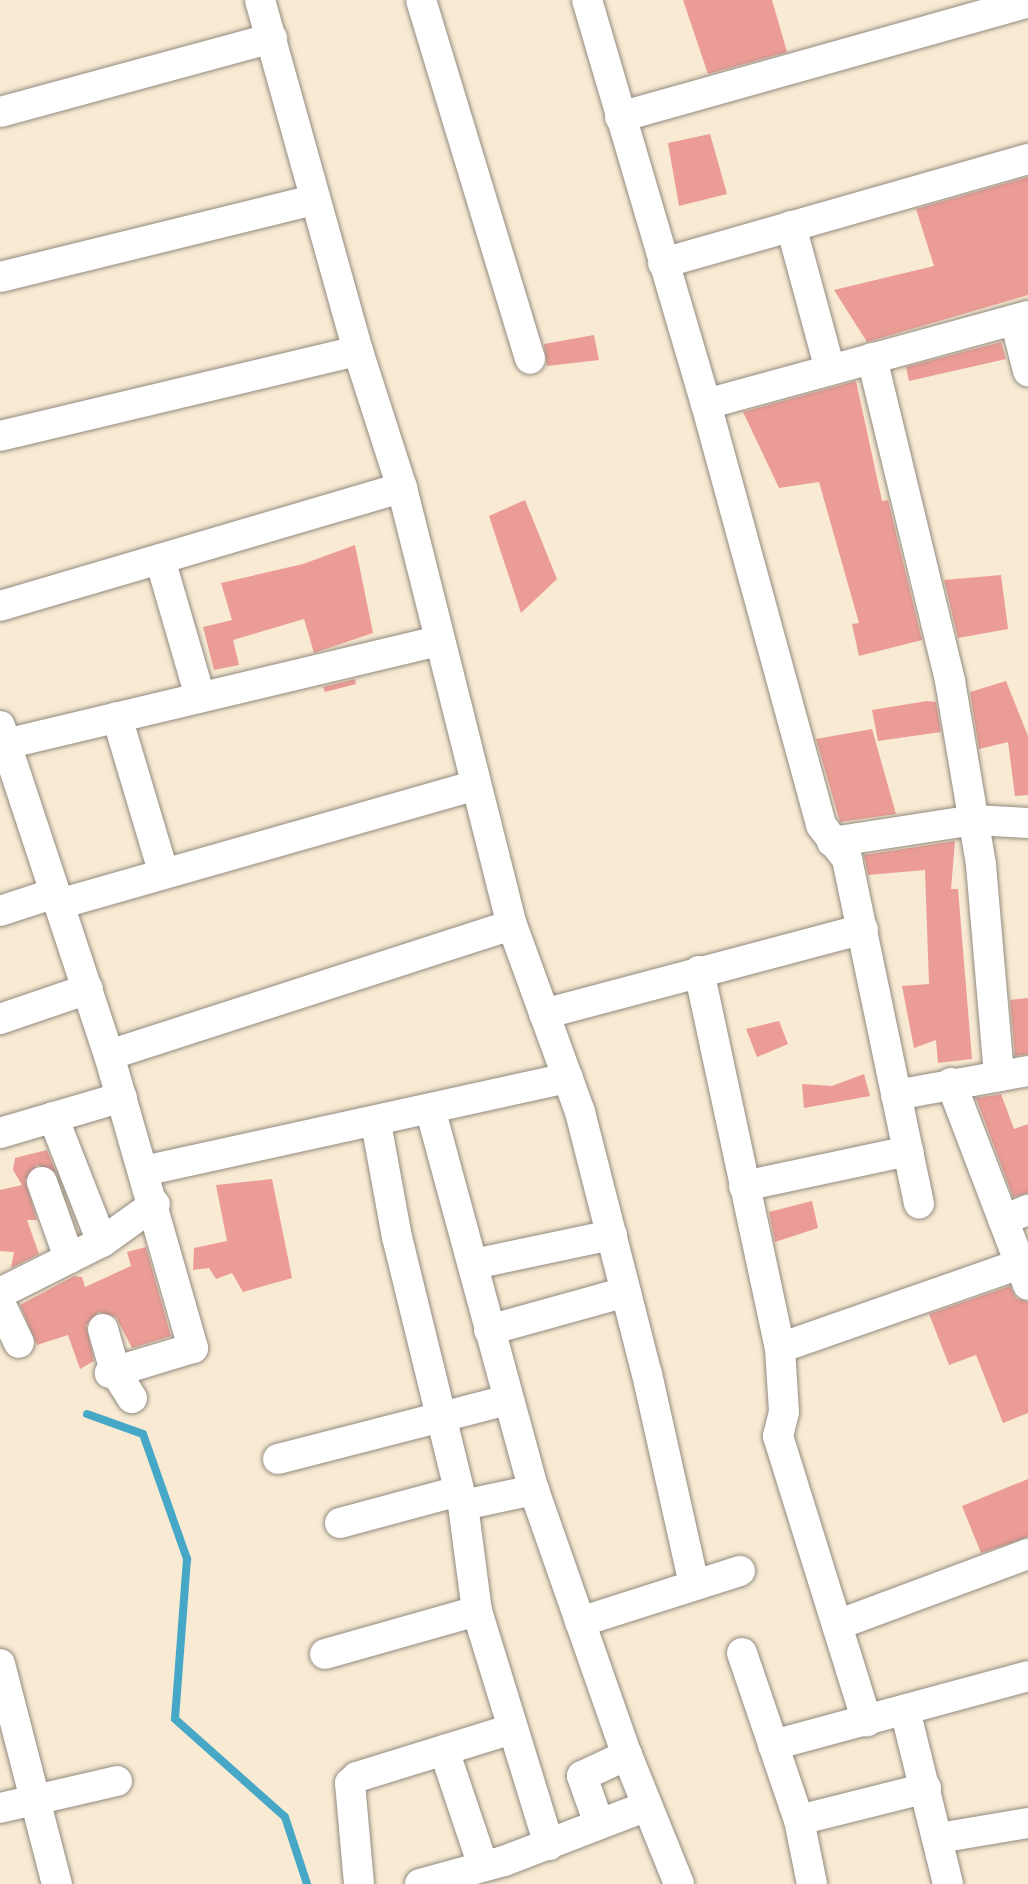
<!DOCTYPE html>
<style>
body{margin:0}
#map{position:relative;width:1028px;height:1884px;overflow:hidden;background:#f8ead3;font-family:Mali,sans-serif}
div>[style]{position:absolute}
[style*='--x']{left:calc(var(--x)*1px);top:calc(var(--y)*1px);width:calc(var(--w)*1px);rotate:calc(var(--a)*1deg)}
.stream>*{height:8px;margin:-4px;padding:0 4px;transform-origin:4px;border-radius:4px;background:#46a7c6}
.building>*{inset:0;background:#eb9c96}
.roads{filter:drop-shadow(0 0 2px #928a7f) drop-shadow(0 0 2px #928a7f)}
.minor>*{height:30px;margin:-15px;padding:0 15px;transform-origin:15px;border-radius:15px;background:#fff}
span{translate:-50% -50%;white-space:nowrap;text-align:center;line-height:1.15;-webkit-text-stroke:6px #fcf5e5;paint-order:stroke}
</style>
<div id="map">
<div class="stream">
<i style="--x:87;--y:1414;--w:59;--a:19.7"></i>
<i style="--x:143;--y:1434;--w:133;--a:70.6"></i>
<i style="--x:187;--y:1559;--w:160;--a:94.3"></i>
<i style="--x:175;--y:1719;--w:147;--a:41.7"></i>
<i style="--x:285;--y:1817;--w:71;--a:71.8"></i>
</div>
<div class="building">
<i style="clip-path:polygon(683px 0,772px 0,787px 52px,708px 74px)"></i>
<i style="clip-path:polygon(710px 134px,727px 194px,679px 206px,668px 143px)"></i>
<i style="clip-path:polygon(1028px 177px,1028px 295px,867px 342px,834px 290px,934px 266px,916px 209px)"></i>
<i style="clip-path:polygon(594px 335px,599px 360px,547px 366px,544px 344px)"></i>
<i style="clip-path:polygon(1001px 342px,1006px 359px,909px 381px,906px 367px)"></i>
<i style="clip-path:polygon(856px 381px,882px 501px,888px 500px,922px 640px,859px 656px,852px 624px,859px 623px,819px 482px,779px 488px,743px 412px)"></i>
<i style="clip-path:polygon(525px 500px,557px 579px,521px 613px,489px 516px)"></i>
<i style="clip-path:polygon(355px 545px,373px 633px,314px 653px,304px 619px,233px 640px,239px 665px,214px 670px,203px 627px,232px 620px,221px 583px,303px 564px)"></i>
<i style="clip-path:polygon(1001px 575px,1008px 629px,958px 638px,944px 580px)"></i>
<i style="clip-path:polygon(355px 679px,356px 684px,325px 692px,323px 687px)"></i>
<i style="clip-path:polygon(1006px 681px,1028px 736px,1028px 795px,1015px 796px,1008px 742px,979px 749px,970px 692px)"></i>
<i style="clip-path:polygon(927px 701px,936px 702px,941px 732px,878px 741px,872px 710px)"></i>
<i style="clip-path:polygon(872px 729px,896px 814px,840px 822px,816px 739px)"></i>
<i style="clip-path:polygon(955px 841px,951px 889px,958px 889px,972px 1059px,938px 1063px,936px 1040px,914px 1048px,902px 986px,929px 984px,925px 870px,868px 875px,864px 855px)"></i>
<i style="clip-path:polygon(1028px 998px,1028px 1054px,1015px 1056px,1010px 1000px)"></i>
<i style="clip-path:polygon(779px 1021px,788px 1044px,757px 1057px,746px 1029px)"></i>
<i style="clip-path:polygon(864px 1074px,870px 1096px,804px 1108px,802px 1084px,832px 1086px)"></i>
<i style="clip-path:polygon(1001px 1094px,1014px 1129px,1028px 1124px,1028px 1193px,1013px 1197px,976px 1098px)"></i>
<i style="clip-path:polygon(47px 1150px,56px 1172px,37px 1165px,25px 1180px,37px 1220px,27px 1220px,39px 1254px,11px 1268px,14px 1252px,0 1251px,0 1190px,22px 1185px,13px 1170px,15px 1158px)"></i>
<i style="clip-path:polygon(272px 1179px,292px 1278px,243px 1292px,232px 1273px,216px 1279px,209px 1268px,193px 1270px,194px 1248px,227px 1241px,216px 1185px)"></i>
<i style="clip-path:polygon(812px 1201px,818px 1228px,775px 1242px,769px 1212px)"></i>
<i style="clip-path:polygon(146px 1247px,171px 1336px,132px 1348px,116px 1317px,99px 1312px,86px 1325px,94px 1361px,80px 1369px,68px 1335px,37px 1345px,20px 1305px,74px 1276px,82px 1277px,85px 1287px,131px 1266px,127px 1252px)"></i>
<i style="clip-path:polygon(1010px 1286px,1016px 1298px,1028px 1302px,1028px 1413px,1003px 1423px,976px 1355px,949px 1365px,929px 1314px)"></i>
<i style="clip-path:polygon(1028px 1479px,1028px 1537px,981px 1553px,962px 1506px)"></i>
</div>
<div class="roads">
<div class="minor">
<i style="--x:421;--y:0;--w:375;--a:73.1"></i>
<i style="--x:587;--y:0;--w:421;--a:73.6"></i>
<i style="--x:706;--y:404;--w:436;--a:74.7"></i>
<i style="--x:821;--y:825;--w:43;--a:52.6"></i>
<i style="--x:847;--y:859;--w:352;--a:78.2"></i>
<i style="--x:0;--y:112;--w:282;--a:-15.2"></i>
<i style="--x:620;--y:117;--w:424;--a:-15.7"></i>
<i style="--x:791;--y:226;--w:149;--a:74.8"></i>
<i style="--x:663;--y:263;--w:380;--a:-15.9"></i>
<i style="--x:0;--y:277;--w:323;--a:-13.8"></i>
<i style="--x:1015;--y:320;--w:53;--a:75.7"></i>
<i style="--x:872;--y:358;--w:332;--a:76.4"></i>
<i style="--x:950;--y:681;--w:187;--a:80.4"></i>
<i style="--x:981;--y:865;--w:212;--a:85.1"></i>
<i style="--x:706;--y:404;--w:334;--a:-15.3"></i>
<i style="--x:0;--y:436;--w:368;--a:-13.4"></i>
<i style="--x:402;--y:488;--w:451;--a:75.9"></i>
<i style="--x:512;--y:925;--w:199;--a:70"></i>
<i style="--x:580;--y:1112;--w:270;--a:75.7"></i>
<i style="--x:647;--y:1374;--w:216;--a:77.4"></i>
<i style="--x:160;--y:559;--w:144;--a:73.8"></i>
<i style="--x:0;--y:606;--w:419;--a:-16.4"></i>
<i style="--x:402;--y:488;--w:144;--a:-107.8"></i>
<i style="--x:358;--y:351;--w:364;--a:-105.6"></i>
<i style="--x:117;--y:717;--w:161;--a:73.4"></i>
<i style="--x:0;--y:726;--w:347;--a:71.7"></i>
<i style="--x:109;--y:1055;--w:305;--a:74"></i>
<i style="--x:193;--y:1348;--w:87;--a:163.2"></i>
<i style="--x:6;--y:744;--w:446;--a:-13.4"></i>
<i style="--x:832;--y:842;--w:144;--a:-8.8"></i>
<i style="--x:974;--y:820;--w:54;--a:3.2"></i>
<i style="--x:59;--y:904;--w:431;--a:-15.9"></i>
<i style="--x:0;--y:911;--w:58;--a:-18.1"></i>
<i style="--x:699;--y:971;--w:386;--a:77.9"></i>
<i style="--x:780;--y:1348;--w:64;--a:86.4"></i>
<i style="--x:784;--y:1412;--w:25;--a:104"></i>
<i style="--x:778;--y:1436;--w:299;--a:72.7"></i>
<i style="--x:544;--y:1014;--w:330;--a:-14.9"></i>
<i style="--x:0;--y:1019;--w:93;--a:-18.8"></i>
<i style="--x:109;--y:1055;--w:423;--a:-17.9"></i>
<i style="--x:951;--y:1083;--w:216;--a:69.1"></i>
<i style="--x:896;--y:1095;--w:134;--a:-10.3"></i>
<i style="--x:431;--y:1112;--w:392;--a:74.8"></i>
<i style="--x:534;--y:1490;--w:281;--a:70.7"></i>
<i style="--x:627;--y:1755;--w:139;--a:68"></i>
<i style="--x:53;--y:1117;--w:134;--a:68.6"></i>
<i style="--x:376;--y:1123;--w:116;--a:79.6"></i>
<i style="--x:397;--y:1237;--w:276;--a:76.2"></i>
<i style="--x:463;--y:1505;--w:107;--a:82.5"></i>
<i style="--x:477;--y:1611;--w:245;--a:72.9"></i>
<i style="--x:0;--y:1133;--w:127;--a:-16.4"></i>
<i style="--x:144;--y:1171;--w:434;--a:-12.4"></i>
<i style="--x:42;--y:1182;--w:81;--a:70.4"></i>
<i style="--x:744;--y:1186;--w:168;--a:-12"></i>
<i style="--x:1003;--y:1220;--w:27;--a:-22"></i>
<i style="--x:474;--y:1264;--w:141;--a:-11.9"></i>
<i style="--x:0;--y:1293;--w:114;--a:-26.6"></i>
<i style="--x:102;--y:1242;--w:65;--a:-35.6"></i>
<i style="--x:0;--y:1303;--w:44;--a:64.6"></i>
<i style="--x:103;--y:1329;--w:44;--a:74.1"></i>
<i style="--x:115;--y:1371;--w:32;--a:58"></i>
<i style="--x:489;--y:1330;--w:142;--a:-15.5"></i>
<i style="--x:780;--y:1348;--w:254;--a:-19.3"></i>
<i style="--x:278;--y:1459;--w:236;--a:-14.4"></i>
<i style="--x:463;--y:1505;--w:73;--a:-11.9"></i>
<i style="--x:340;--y:1523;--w:123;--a:-15.1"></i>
<i style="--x:580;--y:1622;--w:168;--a:-17.7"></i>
<i style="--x:837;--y:1625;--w:204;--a:-20.4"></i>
<i style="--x:742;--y:1653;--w:176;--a:71.2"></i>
<i style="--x:799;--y:1820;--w:65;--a:78.5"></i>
<i style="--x:325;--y:1654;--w:158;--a:-15.8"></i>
<i style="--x:0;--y:1664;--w:227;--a:75.5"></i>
<i style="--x:905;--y:1710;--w:179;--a:76.1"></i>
<i style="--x:773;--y:1745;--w:264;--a:-15.1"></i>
<i style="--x:444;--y:1750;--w:122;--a:71.4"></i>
<i style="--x:0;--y:1808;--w:120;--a:-13"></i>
<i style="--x:799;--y:1820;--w:131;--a:-14.1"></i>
<i style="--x:599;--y:1824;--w:51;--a:-109.5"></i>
<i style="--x:582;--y:1776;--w:50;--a:-25"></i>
<i style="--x:939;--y:1838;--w:90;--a:-9.6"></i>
<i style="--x:359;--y:1884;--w:101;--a:-95.1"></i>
<i style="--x:350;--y:1783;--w:9;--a:-41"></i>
<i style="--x:357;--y:1777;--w:162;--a:-17.2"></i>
<i style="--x:420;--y:1884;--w:87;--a:-15.3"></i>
<i style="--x:504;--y:1861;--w:153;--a:-21"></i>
</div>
</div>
</div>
